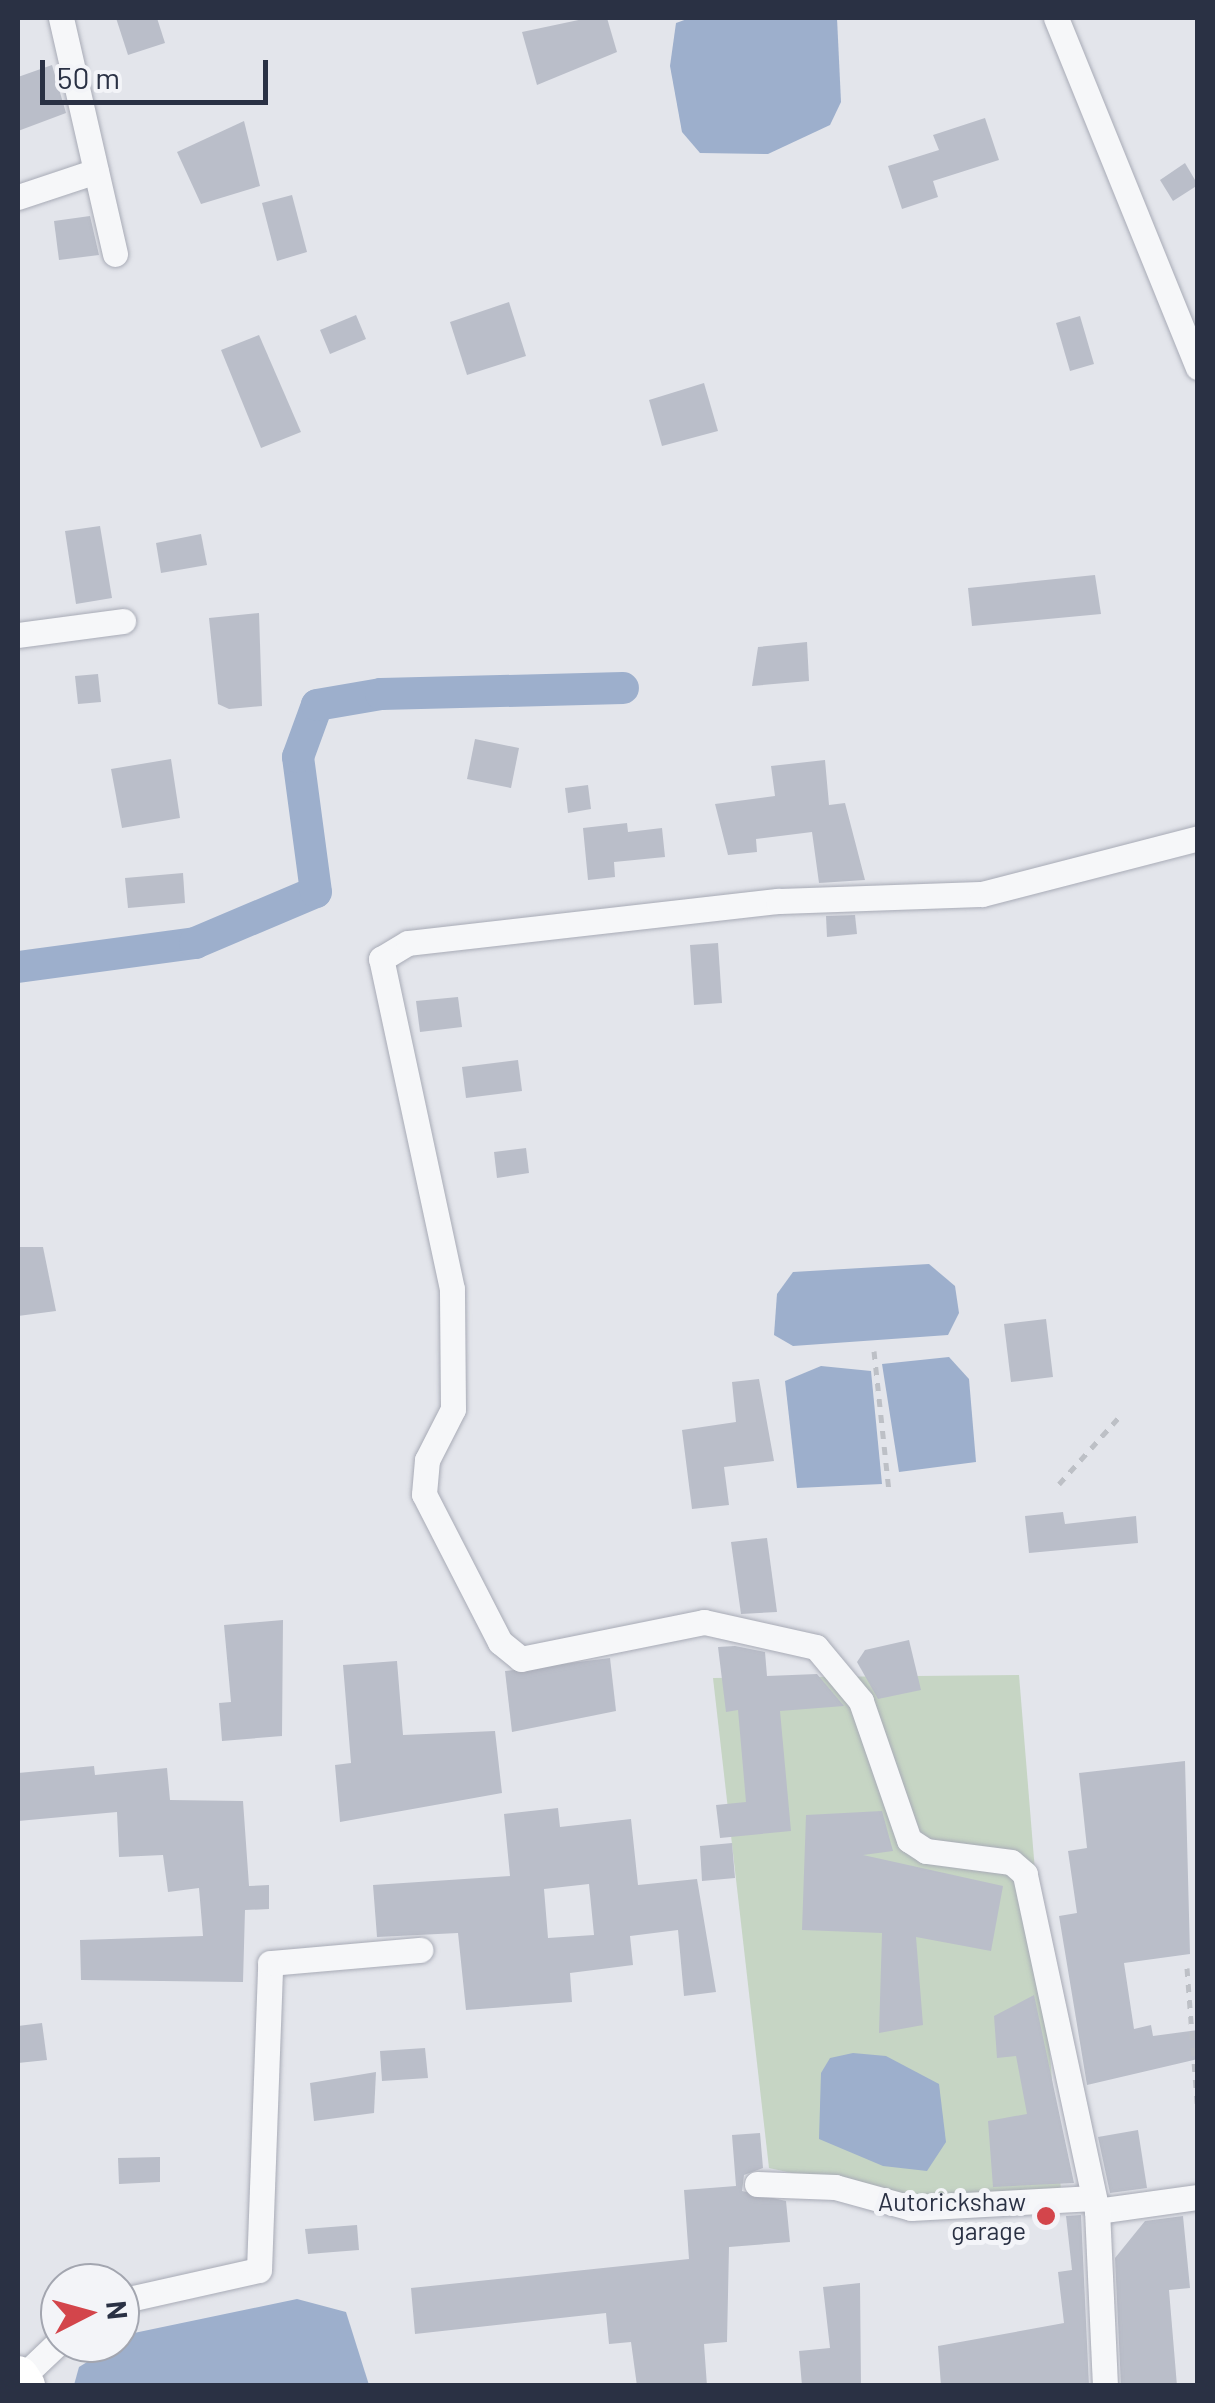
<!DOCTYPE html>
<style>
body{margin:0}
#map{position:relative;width:1215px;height:2403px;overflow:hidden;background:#e3e5eb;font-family:Barlow,sans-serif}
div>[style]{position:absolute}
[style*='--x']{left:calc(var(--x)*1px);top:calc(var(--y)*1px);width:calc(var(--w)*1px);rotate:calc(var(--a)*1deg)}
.green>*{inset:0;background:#c6d5c4}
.water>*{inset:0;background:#9dafcc}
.canal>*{height:32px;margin:-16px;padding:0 16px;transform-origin:16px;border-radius:16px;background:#9dafcc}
.building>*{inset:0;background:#babec9}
.path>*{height:5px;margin-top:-2.5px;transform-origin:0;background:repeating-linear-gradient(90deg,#bdc0c6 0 8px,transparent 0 16px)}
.roads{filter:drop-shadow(0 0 2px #a8abb6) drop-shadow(0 0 2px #a8abb6)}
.minor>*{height:25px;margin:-12.5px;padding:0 12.5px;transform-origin:12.5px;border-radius:12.5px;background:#f6f7f9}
.trunk>*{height:42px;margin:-21px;padding:0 21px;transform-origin:21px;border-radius:21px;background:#fff}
.dots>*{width:28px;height:28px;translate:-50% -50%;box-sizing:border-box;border:5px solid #f3f4f8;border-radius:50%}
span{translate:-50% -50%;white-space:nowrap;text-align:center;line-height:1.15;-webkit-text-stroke:10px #f3f4f8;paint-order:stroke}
.poi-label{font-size:25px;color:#2a3144}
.right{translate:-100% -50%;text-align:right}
.frame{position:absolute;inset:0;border:20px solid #2a3144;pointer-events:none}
.north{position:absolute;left:40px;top:2263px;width:100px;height:100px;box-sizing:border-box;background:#f3f4f8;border:2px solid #a3a6b0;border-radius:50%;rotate:84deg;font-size:28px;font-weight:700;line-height:40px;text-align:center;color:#2a3144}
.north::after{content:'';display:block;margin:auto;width:35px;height:45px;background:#d3454b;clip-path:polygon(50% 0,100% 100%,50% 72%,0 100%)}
.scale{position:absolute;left:40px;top:60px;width:228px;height:45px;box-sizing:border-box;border:5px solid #2a3144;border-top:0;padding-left:12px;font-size:30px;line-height:35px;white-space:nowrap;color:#2a3144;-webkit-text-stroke:8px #f3f4f8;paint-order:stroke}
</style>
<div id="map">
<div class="green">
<i style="clip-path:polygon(1019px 1675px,1061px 2190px,920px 2201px,769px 2168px,713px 1678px)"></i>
</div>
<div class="water">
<i style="clip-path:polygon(690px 18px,837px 18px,841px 102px,830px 125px,768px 154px,700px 153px,682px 132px,670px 66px,676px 23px)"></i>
<i style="clip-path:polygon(929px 1264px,955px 1286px,959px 1313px,948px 1335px,793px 1346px,774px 1335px,777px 1294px,793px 1272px)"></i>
<i style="clip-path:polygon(949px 1357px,969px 1379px,976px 1462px,899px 1472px,882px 1364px)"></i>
<i style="clip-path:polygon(821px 1366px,871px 1371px,882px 1484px,797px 1488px,785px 1381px)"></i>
<i style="clip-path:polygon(853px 2053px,886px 2056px,939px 2084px,946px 2142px,927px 2171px,883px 2166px,819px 2139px,821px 2073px,830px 2058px)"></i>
<i style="clip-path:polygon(297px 2299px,346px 2312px,369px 2385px,74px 2385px,79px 2367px,134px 2333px)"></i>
</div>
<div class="canal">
<i style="--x:18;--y:967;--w:179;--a:-7.7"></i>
<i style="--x:195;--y:943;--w:131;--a:-22.9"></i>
<i style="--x:316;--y:892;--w:136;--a:-97.6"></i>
<i style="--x:298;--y:757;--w:55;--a:-69.9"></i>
<i style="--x:317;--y:705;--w:65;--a:-9.8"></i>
<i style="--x:381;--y:694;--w:242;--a:-1.4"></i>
</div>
<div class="building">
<i style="clip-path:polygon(116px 18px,157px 18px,165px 43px,128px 55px)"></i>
<i style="clip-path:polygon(588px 18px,607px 18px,617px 52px,537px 85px,522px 32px)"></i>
<i style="clip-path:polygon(52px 65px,66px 113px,18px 131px,18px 77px)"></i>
<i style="clip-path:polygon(985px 118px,999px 160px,933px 181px,938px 197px,902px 209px,888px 166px,939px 150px,933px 135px)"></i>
<i style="clip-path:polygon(244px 121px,260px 186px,201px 204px,177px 152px)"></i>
<i style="clip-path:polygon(1185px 163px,1198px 185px,1173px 201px,1160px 180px)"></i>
<i style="clip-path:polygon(292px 195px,307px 252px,277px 261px,262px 203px)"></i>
<i style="clip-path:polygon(90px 216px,99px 255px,59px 260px,54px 221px)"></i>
<i style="clip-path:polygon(509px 302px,526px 356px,467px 375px,450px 322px)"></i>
<i style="clip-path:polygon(356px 315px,366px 339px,330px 354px,320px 330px)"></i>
<i style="clip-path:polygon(1080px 316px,1094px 364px,1070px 371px,1056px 323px)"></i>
<i style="clip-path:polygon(259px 335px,301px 432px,261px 448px,221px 350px)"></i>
<i style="clip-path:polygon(704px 383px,718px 431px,662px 446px,649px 400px)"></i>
<i style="clip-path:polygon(100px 526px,112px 598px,76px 604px,65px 531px)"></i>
<i style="clip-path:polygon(201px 534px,207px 565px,161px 573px,156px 543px)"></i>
<i style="clip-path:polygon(1095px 575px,1101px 614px,972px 626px,968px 588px)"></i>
<i style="clip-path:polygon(259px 613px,262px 706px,229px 709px,218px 704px,209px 618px)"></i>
<i style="clip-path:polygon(807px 642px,809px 681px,752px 686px,758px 647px)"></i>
<i style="clip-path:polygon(98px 674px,101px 702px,78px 704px,75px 676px)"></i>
<i style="clip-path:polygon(475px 739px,519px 748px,511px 788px,467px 779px)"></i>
<i style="clip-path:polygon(171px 759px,180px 818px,122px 828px,111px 769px)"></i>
<i style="clip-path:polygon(825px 760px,829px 805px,845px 803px,865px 880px,819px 883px,812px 832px,756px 839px,757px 852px,728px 855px,715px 804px,775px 796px,771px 766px)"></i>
<i style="clip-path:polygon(588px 785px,591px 809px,568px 813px,565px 788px)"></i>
<i style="clip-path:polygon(627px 823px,628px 832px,662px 828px,665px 857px,614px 862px,615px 877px,588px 880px,583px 828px)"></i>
<i style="clip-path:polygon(183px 873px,185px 903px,128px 908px,125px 878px)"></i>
<i style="clip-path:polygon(855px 915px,857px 934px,827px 937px,826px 916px)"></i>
<i style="clip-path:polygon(718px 943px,722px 1003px,694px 1005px,690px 945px)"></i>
<i style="clip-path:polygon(458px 997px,462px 1027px,420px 1032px,416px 1001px)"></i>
<i style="clip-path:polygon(518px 1060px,522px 1091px,466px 1098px,462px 1067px)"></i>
<i style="clip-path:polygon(526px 1148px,529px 1173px,497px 1178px,494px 1152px)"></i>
<i style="clip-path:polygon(18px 1247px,43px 1247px,56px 1311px,18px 1316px)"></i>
<i style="clip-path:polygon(1046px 1319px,1053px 1377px,1011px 1382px,1004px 1324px)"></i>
<i style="clip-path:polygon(759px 1379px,774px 1461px,724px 1467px,729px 1505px,692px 1509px,682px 1430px,736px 1422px,732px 1382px)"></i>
<i style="clip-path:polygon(1063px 1512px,1065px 1524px,1136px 1516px,1138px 1543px,1029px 1553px,1025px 1516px)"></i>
<i style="clip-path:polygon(767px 1538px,777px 1612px,741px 1614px,731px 1542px)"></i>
<i style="clip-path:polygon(283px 1620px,282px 1736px,222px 1741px,219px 1703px,231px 1702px,224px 1625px)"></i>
<i style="clip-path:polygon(909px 1640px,921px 1690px,878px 1699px,857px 1662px,865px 1650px)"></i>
<i style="clip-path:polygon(735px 1646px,765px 1652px,767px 1676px,817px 1674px,844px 1706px,780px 1711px,791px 1831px,720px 1838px,716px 1805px,746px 1802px,738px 1710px,726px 1712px,718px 1647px)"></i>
<i style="clip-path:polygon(610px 1658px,616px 1711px,512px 1732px,505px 1671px)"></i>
<i style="clip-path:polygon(397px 1661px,403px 1735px,495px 1731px,502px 1793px,340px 1822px,335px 1765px,351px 1763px,343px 1665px)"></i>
<i style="clip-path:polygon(1185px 1761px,1190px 1954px,1124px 1963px,1134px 2029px,1151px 2025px,1153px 2036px,1198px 2030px,1198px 2059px,1087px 2085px,1059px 1916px,1077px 1913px,1068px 1851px,1087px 1848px,1079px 1773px)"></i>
<i style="clip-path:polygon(94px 1766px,95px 1775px,167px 1768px,170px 1800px,243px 1801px,249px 1886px,269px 1885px,269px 1909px,245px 1910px,243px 1982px,81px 1980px,80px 1940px,203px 1936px,199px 1888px,168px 1892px,163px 1855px,119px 1857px,117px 1812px,18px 1821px,18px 1773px)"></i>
<i style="clip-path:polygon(evenodd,558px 1808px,560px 1827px,631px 1819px,638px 1885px,697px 1879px,716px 1992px,684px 1996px,678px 1930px,630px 1936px,633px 1965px,570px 1973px,572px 2002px,466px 2010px,458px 1933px,377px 1937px,373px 1885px,510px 1876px,504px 1814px,558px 1808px,589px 1884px,594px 1935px,548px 1938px,544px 1889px,589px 1884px)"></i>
<i style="clip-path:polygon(882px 1811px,893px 1851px,863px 1855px,1003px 1886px,991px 1951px,916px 1937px,923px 2025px,879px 2033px,882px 1933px,802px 1930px,806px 1815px)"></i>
<i style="clip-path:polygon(732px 1843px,735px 1878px,702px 1881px,700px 1846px)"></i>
<i style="clip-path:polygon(1034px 1995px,1074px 2183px,993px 2187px,988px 2121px,1027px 2114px,1016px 2056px,997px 2058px,994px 2016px)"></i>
<i style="clip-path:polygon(42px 2023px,47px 2060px,18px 2063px,18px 2026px)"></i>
<i style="clip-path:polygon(425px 2048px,428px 2078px,382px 2081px,380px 2051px)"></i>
<i style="clip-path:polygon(376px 2072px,374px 2113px,314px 2121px,310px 2083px)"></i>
<i style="clip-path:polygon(1138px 2130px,1147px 2188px,1110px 2193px,1098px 2137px)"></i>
<i style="clip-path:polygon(760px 2133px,763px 2168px,744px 2175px,742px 2191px,786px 2201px,790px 2242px,729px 2247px,727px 2342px,704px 2344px,707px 2386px,637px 2386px,631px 2342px,609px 2344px,606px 2313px,415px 2334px,411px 2288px,689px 2259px,684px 2190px,736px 2186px,732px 2135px)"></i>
<i style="clip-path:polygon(160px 2157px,160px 2182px,119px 2184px,118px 2158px)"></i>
<i style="clip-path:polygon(1081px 2215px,1089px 2386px,941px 2386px,938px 2346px,1064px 2323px,1058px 2272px,1072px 2270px,1066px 2216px)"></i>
<i style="clip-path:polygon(1183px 2216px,1190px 2288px,1169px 2290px,1177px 2386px,1121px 2386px,1115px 2258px,1145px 2221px)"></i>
<i style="clip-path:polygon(357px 2225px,359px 2250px,308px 2254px,305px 2229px)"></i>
<i style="clip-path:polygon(860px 2283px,861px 2386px,802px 2386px,799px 2351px,830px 2348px,823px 2287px)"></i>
</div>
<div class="path">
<i style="--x:874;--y:1351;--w:141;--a:83.9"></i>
<i style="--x:1059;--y:1484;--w:93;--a:-48.1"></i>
<i style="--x:1187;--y:1968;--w:148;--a:85.7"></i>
</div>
<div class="roads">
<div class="minor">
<i style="--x:61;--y:18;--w:242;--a:77.1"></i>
<i style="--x:1056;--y:18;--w:377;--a:67.9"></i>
<i style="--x:18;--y:197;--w:82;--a:-18.4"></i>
<i style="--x:18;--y:635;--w:106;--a:-7.6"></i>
<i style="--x:757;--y:2184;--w:78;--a:2.2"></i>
<i style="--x:835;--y:2187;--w:79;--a:15.4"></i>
<i style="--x:911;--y:2208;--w:183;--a:-3.1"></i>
<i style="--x:1097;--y:2211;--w:102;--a:-7.9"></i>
<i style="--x:120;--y:2301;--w:142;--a:-12.6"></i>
<i style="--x:259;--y:2270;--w:307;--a:-87.9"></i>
<i style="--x:270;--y:1963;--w:151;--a:-5"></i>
<i style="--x:20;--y:2379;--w:55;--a:-43.5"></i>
<i style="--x:1105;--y:2386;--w:175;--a:-92.6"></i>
<i style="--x:1097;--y:2211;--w:345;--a:-102.1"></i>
<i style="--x:1025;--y:1874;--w:18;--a:-139"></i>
<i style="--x:1011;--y:1862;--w:86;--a:-172.6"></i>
<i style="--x:926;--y:1851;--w:20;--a:-147"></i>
<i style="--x:909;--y:1840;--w:147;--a:-109.1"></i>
<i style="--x:861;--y:1701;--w:70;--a:-129.8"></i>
<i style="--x:816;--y:1647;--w:115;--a:-167.4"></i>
<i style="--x:704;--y:1622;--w:187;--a:168.6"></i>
<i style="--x:521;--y:1659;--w:27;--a:-141"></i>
<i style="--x:500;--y:1642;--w:166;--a:-117.2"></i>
<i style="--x:424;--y:1494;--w:34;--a:-85"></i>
<i style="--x:427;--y:1460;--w:57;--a:-63"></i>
<i style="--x:453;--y:1409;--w:120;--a:-90.5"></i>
<i style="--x:452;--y:1289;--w:338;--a:-102.1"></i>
<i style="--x:381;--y:959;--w:31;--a:-31"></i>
<i style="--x:408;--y:943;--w:372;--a:-6.5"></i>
<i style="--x:778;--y:901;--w:204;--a:-2"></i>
<i style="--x:982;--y:894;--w:223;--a:-14.5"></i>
</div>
<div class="trunk">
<i style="--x:18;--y:2377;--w:11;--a:56"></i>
</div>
</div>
<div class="dots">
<i style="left:1046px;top:2216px;background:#d3454b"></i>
</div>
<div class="poi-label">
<span class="right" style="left:1026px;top:2216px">Autorickshaw<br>garage</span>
</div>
<div class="frame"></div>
<div class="north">N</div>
<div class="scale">50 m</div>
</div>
